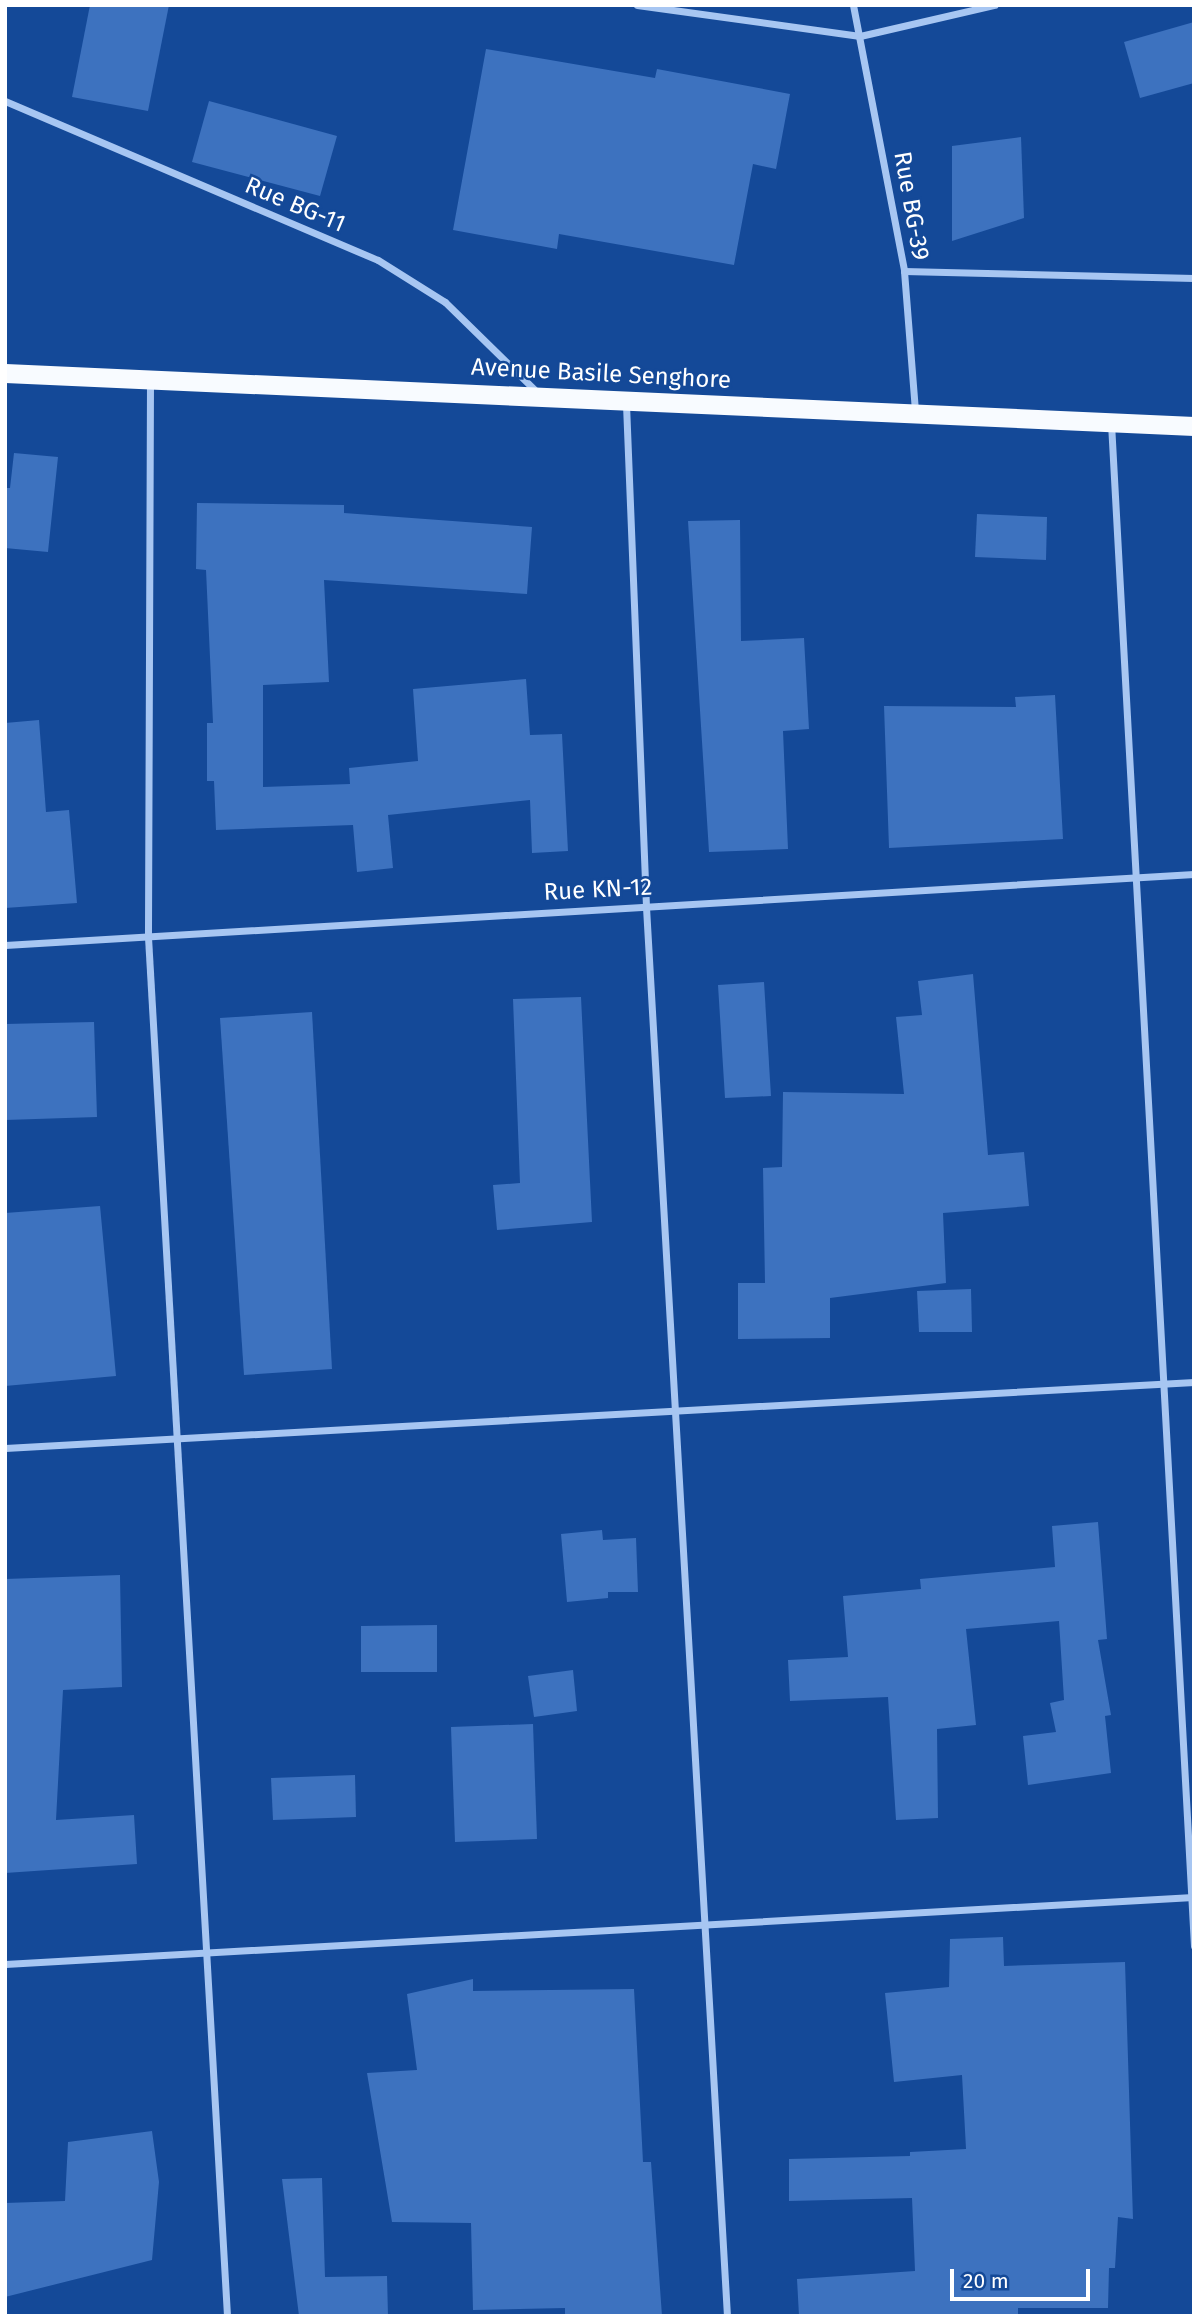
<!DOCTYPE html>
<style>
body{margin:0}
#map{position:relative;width:1199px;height:2321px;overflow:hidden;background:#144998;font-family:"Fira Sans",sans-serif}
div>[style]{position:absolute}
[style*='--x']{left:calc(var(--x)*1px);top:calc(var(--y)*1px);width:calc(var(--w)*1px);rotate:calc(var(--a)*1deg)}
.building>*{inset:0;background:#3d72bf}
.minor>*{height:7px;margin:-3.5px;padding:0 3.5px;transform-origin:3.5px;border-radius:3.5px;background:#a7c6f2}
.trunk>*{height:19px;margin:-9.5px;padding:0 9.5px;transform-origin:9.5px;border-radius:9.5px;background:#f8fbff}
span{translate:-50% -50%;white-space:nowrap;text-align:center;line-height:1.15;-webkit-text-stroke:5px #144998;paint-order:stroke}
.street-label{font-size:24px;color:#fff}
.frame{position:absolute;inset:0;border:7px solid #fff;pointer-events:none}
.scale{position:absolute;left:950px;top:2269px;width:140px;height:32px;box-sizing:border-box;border:4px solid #fff;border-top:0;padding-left:9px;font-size:21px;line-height:24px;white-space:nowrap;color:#fff;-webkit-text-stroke:5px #144998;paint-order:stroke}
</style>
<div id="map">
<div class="building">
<i style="clip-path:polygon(90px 5px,169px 5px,148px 111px,72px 97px)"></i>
<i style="clip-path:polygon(1194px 22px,1194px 83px,1140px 98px,1124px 42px)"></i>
<i style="clip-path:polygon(486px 49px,655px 78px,657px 69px,790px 94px,776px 169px,753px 164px,734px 265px,559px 234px,557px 249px,453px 230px)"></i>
<i style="clip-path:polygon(209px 101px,337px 136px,320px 196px,192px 162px)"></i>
<i style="clip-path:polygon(1021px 137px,1024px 218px,952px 241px,952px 146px)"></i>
<i style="clip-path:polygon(14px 453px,58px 457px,48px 552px,5px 548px,5px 488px,10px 488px)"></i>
<i style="clip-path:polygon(197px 503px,344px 505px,344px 513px,532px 527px,527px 594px,324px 580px,329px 682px,263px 685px,263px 787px,350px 784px,349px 768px,418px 761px,413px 689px,526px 679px,530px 735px,562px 734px,568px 851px,532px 853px,530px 800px,388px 815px,393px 868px,357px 872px,353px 825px,216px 830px,214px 781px,207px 781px,207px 723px,213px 723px,206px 570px,196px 569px)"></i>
<i style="clip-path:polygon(977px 514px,1047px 517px,1046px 560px,975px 557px)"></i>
<i style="clip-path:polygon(740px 520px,741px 641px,804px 638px,809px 729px,783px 731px,788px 849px,709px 852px,688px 521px)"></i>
<i style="clip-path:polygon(1055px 695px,1063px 839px,889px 848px,884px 706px,1016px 707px,1015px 697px)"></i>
<i style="clip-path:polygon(39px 720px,46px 812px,69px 810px,77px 903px,5px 908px,5px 723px)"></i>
<i style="clip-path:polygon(973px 974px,988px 1155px,1024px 1152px,1029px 1206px,943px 1213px,946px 1283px,830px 1298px,830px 1338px,738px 1339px,738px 1283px,765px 1283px,763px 1168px,782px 1167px,783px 1092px,904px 1094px,896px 1017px,922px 1015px,918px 981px)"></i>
<i style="clip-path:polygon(764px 982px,771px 1096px,725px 1098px,718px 985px)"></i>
<i style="clip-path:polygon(581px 997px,592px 1222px,497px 1230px,493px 1185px,520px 1183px,513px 999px)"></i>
<i style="clip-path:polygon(312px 1012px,332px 1369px,244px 1375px,220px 1018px)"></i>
<i style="clip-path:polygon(94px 1022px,97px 1117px,5px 1120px,5px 1024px)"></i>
<i style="clip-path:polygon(100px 1206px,116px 1376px,5px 1386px,5px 1213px)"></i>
<i style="clip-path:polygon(971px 1289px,972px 1332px,919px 1332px,917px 1291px)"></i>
<i style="clip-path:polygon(1098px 1522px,1107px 1639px,1098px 1640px,1111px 1715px,1105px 1716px,1111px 1773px,1028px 1785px,1023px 1736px,1056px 1732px,1050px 1703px,1064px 1700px,1059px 1621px,966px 1629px,976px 1725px,937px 1729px,938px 1818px,896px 1820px,888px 1697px,790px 1701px,788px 1660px,848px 1657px,843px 1596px,921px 1589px,920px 1579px,1055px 1567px,1052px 1526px)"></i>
<i style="clip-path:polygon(602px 1530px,603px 1540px,636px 1538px,638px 1592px,608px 1592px,608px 1598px,567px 1602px,561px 1534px)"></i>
<i style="clip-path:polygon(120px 1575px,122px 1687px,63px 1690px,56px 1820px,134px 1815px,137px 1864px,5px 1873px,5px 1579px)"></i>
<i style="clip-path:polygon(437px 1625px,437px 1672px,361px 1672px,361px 1626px)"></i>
<i style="clip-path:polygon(573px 1670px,577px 1711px,534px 1717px,528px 1676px)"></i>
<i style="clip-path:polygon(533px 1724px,537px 1839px,455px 1842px,451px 1727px)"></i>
<i style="clip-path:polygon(355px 1775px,356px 1817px,273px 1820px,271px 1778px)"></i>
<i style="clip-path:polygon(1003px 1937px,1004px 1966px,1125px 1962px,1133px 2219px,1118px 2217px,1115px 2268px,1109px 2268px,1108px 2308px,1018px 2308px,1018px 2314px,988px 2316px,799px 2316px,797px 2279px,915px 2271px,912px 2198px,789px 2201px,789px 2159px,910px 2156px,910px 2152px,966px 2149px,962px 2075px,894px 2082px,885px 1993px,949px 1987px,950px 1939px)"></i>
<i style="clip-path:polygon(473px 1979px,473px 1991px,634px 1989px,643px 2162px,651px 2162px,662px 2316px,565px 2316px,565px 2308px,473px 2310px,471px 2223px,392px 2222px,367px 2073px,417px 2070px,407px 1994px)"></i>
<i style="clip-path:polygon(152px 2131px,159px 2182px,152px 2260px,5px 2297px,5px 2203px,65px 2201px,68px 2142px)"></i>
<i style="clip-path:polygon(322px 2178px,325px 2277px,387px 2276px,388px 2316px,299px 2316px,282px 2179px)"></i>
</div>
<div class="minor">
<i style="--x:637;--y:5;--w:225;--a:7.9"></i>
<i style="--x:860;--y:36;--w:138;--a:-13"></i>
<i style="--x:853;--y:5;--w:271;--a:79.1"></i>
<i style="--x:904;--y:271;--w:141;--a:85.5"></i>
<i style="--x:5;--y:101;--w:405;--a:23.1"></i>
<i style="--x:378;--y:260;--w:79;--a:32.1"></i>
<i style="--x:445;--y:302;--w:130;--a:44.4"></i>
<i style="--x:904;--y:271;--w:290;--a:1.4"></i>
<i style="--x:150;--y:382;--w:555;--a:90.21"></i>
<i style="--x:148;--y:937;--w:1381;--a:86.72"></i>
<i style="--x:626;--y:404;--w:503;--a:87.72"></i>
<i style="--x:646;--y:907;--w:1411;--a:86.71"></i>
<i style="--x:1111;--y:423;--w:1525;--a:86.88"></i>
<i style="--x:5;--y:945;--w:1191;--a:-3.42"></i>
<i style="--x:5;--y:1448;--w:1191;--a:-3.18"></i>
<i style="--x:5;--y:1964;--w:1190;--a:-3.23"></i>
</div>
<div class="trunk">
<i style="--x:5;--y:373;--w:1190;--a:2.55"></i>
</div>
<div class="street-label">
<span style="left:295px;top:205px;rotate:23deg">Rue BG-11</span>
<span style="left:911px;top:206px;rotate:80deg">Rue BG-39</span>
<span style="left:601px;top:374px;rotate:3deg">Avenue Basile Senghore</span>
<span style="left:598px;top:890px;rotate:-3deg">Rue KN-12</span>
</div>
<div class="frame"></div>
<div class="scale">20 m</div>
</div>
